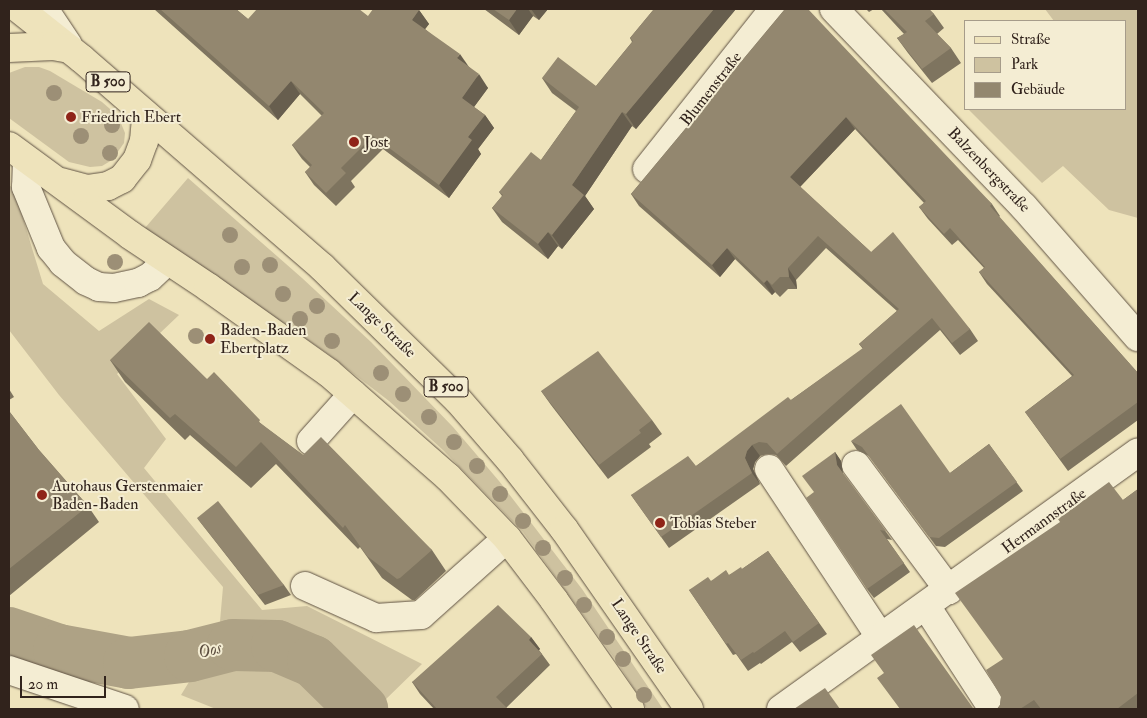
<!DOCTYPE html>
<meta charset="utf-8">
<style>
body{margin:0}
#map{position:relative;width:1147px;height:718px;overflow:hidden;background:#eee3bb;font-family:"IM FELL Double Pica",serif}
div>[style]{position:absolute}
[style*='--x']{left:calc(var(--x)*1px);top:calc(var(--y)*1px);width:calc(var(--w)*1px);rotate:calc(var(--a)*1deg)}
.green>*{inset:0;background:#cec2a0}
.river>*{height:52px;margin:-26px;padding:0 26px;transform-origin:26px;border-radius:26px;background:#aea285}
.roads{filter:drop-shadow(0 0 1px #605344) drop-shadow(0 0 1px #605344)}
.minor>*{height:28px;margin:-14px;padding:0 14px;transform-origin:14px;border-radius:14px;background:#f4edd3}
.major>*{height:28px;margin:-14px;padding:0 14px;transform-origin:14px;border-radius:14px;background:#eee3bb}
.trees>*{width:16px;height:16px;margin:-8px;border-radius:50%;background:#9c8f76}
.wall>*{inset:0;background:#7e745f}
.shaded-wall>*{inset:0;background:#675e4e}
.building>*{inset:0;background:#93876f}
.dots>*{width:14px;height:14px;translate:-50% -50%;box-sizing:border-box;border:2px solid #f4edd3;border-radius:50%}
span{translate:-50% -50%;white-space:nowrap;text-align:center;line-height:1.15;-webkit-text-stroke:4px #f4edd3;paint-order:stroke}
.shield-label span{padding:1px 4px;background:#f4edd3;border:1px solid;border-radius:4px;-webkit-text-stroke-width:0}
.shield-label{font-size:15px;color:#31231c;font-weight:700}
.street-label{font-size:16px;color:#31231c}
.poi-label{font-size:16px;color:#31231c}
.left{translate:0 -50%;text-align:left}
.water-label{font-size:18px;color:#5d4f41;font-style:italic}
.frame{position:absolute;inset:0;border:10px solid #31231c;pointer-events:none}
.legend{position:absolute;left:964px;top:20px;width:162px;height:90px;box-sizing:border-box;background:#f4edd3;border:1px solid #a69c8a;margin:0;padding:6px 9px;list-style:none;font-size:15px;color:#31231c}
.legend li{display:flex;align-items:center;gap:10px;height:25px}
.legend b{width:25px;border:1px solid #a69c8a}
.scale{position:absolute;left:20px;top:676px;width:86px;height:22px;box-sizing:border-box;border:2px solid #31231c;border-top:0;padding-left:6px;font-size:15px;line-height:18px;white-space:nowrap;color:#31231c;-webkit-text-stroke:4px #f4edd3;paint-order:stroke}
</style>
<div id="map">
<div class="green">
<i style="clip-path:polygon(1045px 9px,1138px 9px,1138px 218px,1109px 210px,1063px 166px,1042px 183px,968px 109px,1126px 109px,1126px 21px,1054px 21px)"></i>
<i style="clip-path:polygon(25px 67px,39px 67px,50px 71px,102px 102px,118px 116px,125px 133px,124px 143px,112px 160px,102px 166px,90px 167px,69px 162px,9px 118px,9px 73px)"></i>
<i style="clip-path:polygon(188px 178px,302px 278px,371px 342px,453px 427px,499px 481px,582px 589px,663px 709px,647px 709px,615px 659px,523px 532px,443px 450px,389px 401px,328px 354px,145px 228px)"></i>
<i style="clip-path:polygon(9px 185px,14px 189px,43px 284px,99px 331px,149px 299px,179px 315px,117px 374px,166px 439px,144px 468px,262px 610px,307px 606px,422px 664px,383px 702px,389px 709px,216px 709px,181px 695px,219px 633px,223px 587px,59px 395px,9px 330px)"></i>
</div>
<div class="river">
<i style="--x:9;--y:633;--w:53;--a:18.8"></i>
<i style="--x:59;--y:650;--w:71;--a:10.5"></i>
<i style="--x:129;--y:663;--w:61;--a:-6.5"></i>
<i style="--x:190;--y:656;--w:44;--a:-14.3"></i>
<i style="--x:233;--y:645;--w:44;--a:1.3"></i>
<i style="--x:277;--y:646;--w:39;--a:23"></i>
<i style="--x:313;--y:661;--w:69;--a:44.4"></i>
</div>
<div class="roads">
<div class="minor">
<i style="--x:44;--y:9;--w:43;--a:56.3"></i>
<i style="--x:834;--y:9;--w:274;--a:46.2"></i>
<i style="--x:1024;--y:207;--w:173;--a:48.8"></i>
<i style="--x:27;--y:161;--w:26;--a:92"></i>
<i style="--x:26;--y:187;--w:66;--a:67.7"></i>
<i style="--x:51;--y:248;--w:19;--a:51"></i>
<i style="--x:63;--y:263;--w:29;--a:38"></i>
<i style="--x:86;--y:281;--w:14;--a:25"></i>
<i style="--x:99;--y:287;--w:15;--a:4"></i>
<i style="--x:114;--y:288;--w:25;--a:-12"></i>
<i style="--x:138;--y:283;--w:13;--a:-27"></i>
<i style="--x:150;--y:277;--w:23;--a:-43"></i>
<i style="--x:647;--y:169;--w:204;--a:-51.6"></i>
<i style="--x:311;--y:441;--w:63;--a:-48.2"></i>
<i style="--x:856;--y:465;--w:156;--a:53.4"></i>
<i style="--x:769;--y:469;--w:203;--a:56.5"></i>
<i style="--x:305;--y:586;--w:78;--a:24.3"></i>
<i style="--x:376;--y:618;--w:45;--a:-3.8"></i>
<i style="--x:421;--y:615;--w:115;--a:-41.8"></i>
<i style="--x:926;--y:606;--w:123;--a:57"></i>
<i style="--x:9;--y:670;--w:122;--a:18.6"></i>
<i style="--x:781;--y:709;--w:440;--a:-35.7"></i>
</div>
<div class="major">
<i style="--x:19;--y:9;--w:80;--a:38.4"></i>
<i style="--x:82;--y:59;--w:318;--a:40.9"></i>
<i style="--x:322;--y:267;--w:190;--a:44.4"></i>
<i style="--x:458;--y:400;--w:79;--a:49.1"></i>
<i style="--x:510;--y:460;--w:88;--a:52"></i>
<i style="--x:564;--y:529;--w:219;--a:55.2"></i>
<i style="--x:9;--y:48;--w:44;--a:-2.6"></i>
<i style="--x:53;--y:46;--w:17;--a:10"></i>
<i style="--x:9;--y:146;--w:150;--a:36.3"></i>
<i style="--x:130;--y:235;--w:94;--a:33.7"></i>
<i style="--x:208;--y:287;--w:148;--a:35.4"></i>
<i style="--x:329;--y:373;--w:158;--a:41.2"></i>
<i style="--x:448;--y:477;--w:85;--a:46"></i>
<i style="--x:507;--y:538;--w:78;--a:52.8"></i>
<i style="--x:554;--y:600;--w:133;--a:55.1"></i>
<i style="--x:61;--y:182;--w:27;--a:15"></i>
<i style="--x:87;--y:189;--w:21;--a:-8"></i>
<i style="--x:108;--y:186;--w:16;--a:-27"></i>
<i style="--x:122;--y:179;--w:24;--a:-52"></i>
<i style="--x:137;--y:160;--w:20;--a:-70"></i>
<i style="--x:144;--y:141;--w:25;--a:-85"></i>
</div>
</div>
<div class="trees">
<i style="left:54px;top:93px"></i>
<i style="left:112px;top:125px"></i>
<i style="left:81px;top:136px"></i>
<i style="left:110px;top:153px"></i>
<i style="left:230px;top:235px"></i>
<i style="left:115px;top:262px"></i>
<i style="left:270px;top:265px"></i>
<i style="left:242px;top:267px"></i>
<i style="left:283px;top:294px"></i>
<i style="left:317px;top:306px"></i>
<i style="left:300px;top:319px"></i>
<i style="left:196px;top:336px"></i>
<i style="left:332px;top:341px"></i>
<i style="left:381px;top:373px"></i>
<i style="left:403px;top:394px"></i>
<i style="left:429px;top:417px"></i>
<i style="left:454px;top:442px"></i>
<i style="left:477px;top:466px"></i>
<i style="left:500px;top:494px"></i>
<i style="left:523px;top:521px"></i>
<i style="left:543px;top:548px"></i>
<i style="left:565px;top:578px"></i>
<i style="left:584px;top:605px"></i>
<i style="left:607px;top:637px"></i>
<i style="left:623px;top:659px"></i>
<i style="left:644px;top:695px"></i>
</div>
<div class="wall">
<i style="clip-path:polygon(154px 9px,236px 9px,248px 19px,368px 16px,419px 10px,429px 24px,425px 29px,469px 67px,488px 88px,474px 107px,485px 115px,494px 128px,478px 149px,481px 154px,449px 198px,383px 149px,351px 181px,355px 187px,336px 206px,314px 185px,305px 172px,310px 167px,302px 159px,292px 145px,322px 116px,300px 94px,278px 120px)"></i>
<i style="clip-path:polygon(484px 9px,548px 9px,539px 20px,533px 16px,519px 35px)"></i>
<i style="clip-path:polygon(654px 9px,736px 9px,636px 129px,632px 126px,585px 196px,594px 209px,562px 249px,558px 246px,548px 259px,502px 222px,492px 208px,502px 196px,499px 192px,541px 160px,576px 111px,552px 93px,542px 78px,596px 86px,632px 42px,630px 38px)"></i>
<i style="clip-path:polygon(785px 9px,992px 204px,1000px 216px,999px 217px,1138px 373px,1138px 420px,1068px 471px,1025px 412px,1072px 376px,987px 284px,979px 272px,984px 268px,958px 240px,952px 245px,928px 219px,919px 207px,924px 203px,855px 129px,800px 187px,871px 252px,970px 329px,978px 341px,960px 355px,940px 330px,786px 466px,776px 455px,768px 454px,760px 456px,755px 462px,753px 469px,760px 484px,669px 548px,631px 495px,696px 466px,791px 400px,863px 349px,859px 344px,897px 311px,826px 248px,796px 280px,797px 289px,788px 289px,780px 297px,775px 292px,772px 295px,735px 259px,720px 277px,639px 206px,631px 194px)"></i>
<i style="clip-path:polygon(866px 9px,874px 9px,869px 12px)"></i>
<i style="clip-path:polygon(881px 9px,929px 9px,934px 14px,944px 28px,937px 34px,951px 48px,961px 63px,932px 83px,908px 53px,897px 38px,904px 34px)"></i>
<i style="clip-path:polygon(110px 360px,207px 379px,265px 427px,432px 550px,446px 571px,415px 600px,412px 600px,382px 578px,360px 547px,358px 549px,276px 464px,251px 488px,190px 435px,185px 440px,125px 382px)"></i>
<i style="clip-path:polygon(9px 389px,14px 397px,9px 400px)"></i>
<i style="clip-path:polygon(541px 391px,652px 420px,662px 434px,649px 444px,651px 447px,608px 479px,551px 405px)"></i>
<i style="clip-path:polygon(9px 411px,39px 450px,88px 506px,99px 522px,9px 596px)"></i>
<i style="clip-path:polygon(851px 441px,950px 473px,989px 444px,1023px 491px,945px 547px,936px 546px,869px 456px,857px 450px)"></i>
<i style="clip-path:polygon(835px 452px,841px 461px,843px 474px,892px 540px,887px 539px,910px 572px,874px 598px,867px 589px,814px 492px)"></i>
<i style="clip-path:polygon(1138px 489px,1138px 709px,997px 709px,1000px 705px,1001px 697px,1003px 659px,1123px 500px)"></i>
<i style="clip-path:polygon(197px 518px,284px 585px,291px 595px,265px 605px)"></i>
<i style="clip-path:polygon(768px 551px,827px 634px,800px 652px,792px 642px,761px 664px,760px 663px,748px 671px,736px 654px,733px 655px,689px 590px,711px 581px,729px 575px,742px 569px)"></i>
<i style="clip-path:polygon(531px 637px,540px 649px,539px 650px,550px 665px,506px 708px,508px 709px,434px 709px,420px 694px,412px 682px)"></i>
</div>
<div class="shaded-wall">
<i style="clip-path:polygon(517px 9px,528px 9px,533px 16px,519px 35px,509px 20px)"></i>
<i style="clip-path:polygon(531px 9px,548px 9px,539px 20px)"></i>
<i style="clip-path:polygon(714px 9px,736px 9px,636px 129px,626px 114px)"></i>
<i style="clip-path:polygon(419px 10px,429px 24px,422px 33px,412px 20px)"></i>
<i style="clip-path:polygon(460px 54px,469px 67px,457px 58px)"></i>
<i style="clip-path:polygon(479px 74px,488px 88px,471px 111px,462px 98px)"></i>
<i style="clip-path:polygon(291px 81px,300px 94px,278px 120px,269px 106px)"></i>
<i style="clip-path:polygon(622px 112px,632px 126px,585px 196px,594px 209px,562px 249px,552px 235px,572px 185px)"></i>
<i style="clip-path:polygon(485px 115px,494px 128px,478px 149px,481px 154px,449px 198px,439px 185px,468px 137px)"></i>
<i style="clip-path:polygon(846px 117px,855px 129px,798px 189px,790px 177px)"></i>
<i style="clip-path:polygon(548px 232px,558px 246px,548px 259px,538px 244px)"></i>
<i style="clip-path:polygon(727px 248px,735px 259px,720px 277px,712px 265px)"></i>
<i style="clip-path:polygon(788px 268px,796px 280px,797px 289px,789px 277px)"></i>
<i style="clip-path:polygon(767px 280px,775px 292px,772px 295px,764px 283px)"></i>
<i style="clip-path:polygon(752px 445px,760px 456px,755px 462px,753px 469px,760px 484px,752px 473px,745px 458px,747px 451px)"></i>
<i style="clip-path:polygon(835px 452px,841px 461px,843px 474px,837px 465px)"></i>
<i style="clip-path:polygon(531px 637px,540px 649px,538px 651px,529px 640px)"></i>
</div>
<div class="building">
<i style="clip-path:polygon(160px 9px,236px 9px,248px 19px,257px 9px,359px 9px,368px 16px,373px 9px,417px 9px,419px 10px,412px 20px,460px 54px,457px 58px,479px 74px,462px 98px,485px 115px,468px 137px,472px 140px,439px 185px,373px 136px,341px 168px,346px 173px,326px 193px,305px 172px,312px 165px,292px 145px,324px 113px,291px 81px,269px 106px)"></i>
<i style="clip-path:polygon(493px 9px,517px 9px,509px 20px)"></i>
<i style="clip-path:polygon(654px 9px,714px 9px,626px 114px,622px 112px,572px 185px,584px 195px,552px 235px,548px 232px,538px 244px,492px 208px,503px 195px,499px 192px,531px 152px,541px 160px,579px 107px,542px 78px,558px 57px,596px 86px,633px 41px,630px 38px)"></i>
<i style="clip-path:polygon(785px 9px,808px 9px,992px 204px,990px 206px,1138px 373px,1138px 402px,1060px 459px,1025px 412px,1074px 375px,979px 272px,985px 267px,950px 228px,944px 234px,919px 207px,926px 201px,846px 117px,790px 177px,871px 252px,893px 232px,970px 329px,952px 343px,932px 318px,777px 454px,767px 443px,759px 442px,752px 445px,747px 451px,745px 458px,752px 473px,661px 537px,631px 495px,688px 456px,696px 466px,788px 397px,791px 400px,863px 348px,859px 344px,899px 309px,818px 236px,788px 268px,789px 277px,780px 277px,772px 285px,767px 280px,764px 283px,727px 248px,712px 265px,631px 194px)"></i>
<i style="clip-path:polygon(884px 9px,929px 9px,934px 14px,925px 21px,951px 48px,922px 69px,897px 38px,907px 32px)"></i>
<i style="clip-path:polygon(149px 322px,207px 379px,214px 372px,260px 420px,259px 422px,303px 455px,321px 437px,432px 550px,400px 578px,397px 579px,367px 556px,345px 525px,343px 528px,261px 442px,236px 467px,175px 414px,170px 418px,110px 360px)"></i>
<i style="clip-path:polygon(598px 351px,652px 420px,639px 430px,641px 433px,599px 465px,541px 391px)"></i>
<i style="clip-path:polygon(901px 404px,950px 473px,989px 444px,1017px 482px,939px 538px,929px 537px,862px 447px,851px 441px)"></i>
<i style="clip-path:polygon(9px 411px,39px 450px,88px 506px,9px 569px)"></i>
<i style="clip-path:polygon(835px 452px,837px 465px,886px 531px,880px 530px,904px 563px,867px 589px,806px 498px,814px 492px,802px 476px)"></i>
<i style="clip-path:polygon(1109px 482px,1123px 500px,1138px 489px,1138px 693px,1117px 709px,1041px 709px,1034px 700px,1020px 709px,997px 709px,1000px 705px,1001px 697px,986px 670px,1003px 659px,955px 593px,1060px 522px,1058px 519px)"></i>
<i style="clip-path:polygon(218px 501px,284px 585px,258px 595px,197px 518px)"></i>
<i style="clip-path:polygon(768px 551px,819px 623px,793px 642px,785px 631px,754px 653px,753px 652px,741px 660px,728px 643px,726px 644px,689px 590px,708px 577px,711px 581px,726px 570px,729px 575px,741px 567px,742px 569px)"></i>
<i style="clip-path:polygon(498px 605px,531px 637px,529px 640px,542px 654px,496px 697px,508px 709px,437px 709px,412px 682px)"></i>
<i style="clip-path:polygon(914px 625px,973px 708px,975px 709px,900px 709px,877px 678px,884px 673px,871px 655px)"></i>
<i style="clip-path:polygon(825px 688px,840px 709px,794px 709px)"></i>
</div>
<div class="dots">
<i style="left:71px;top:117px;background:#8f2418"></i>
<i style="left:354px;top:142px;background:#8f2418"></i>
<i style="left:210px;top:339px;background:#8f2418"></i>
<i style="left:42px;top:495px;background:#8f2418"></i>
<i style="left:660px;top:523px;background:#8f2418"></i>
</div>
<div class="shield-label">
<span style="left:108px;top:82px">B 500</span>
<span style="left:446px;top:387px">B 500</span>
</div>
<div class="street-label">
<span style="left:711px;top:89px;rotate:-52deg">Blumenstraße</span>
<span style="left:989px;top:170px;rotate:46deg">Balzenbergstraße</span>
<span style="left:382px;top:325px;rotate:44deg">Lange Straße</span>
<span style="left:1044px;top:521px;rotate:-36deg">Hermannstraße</span>
<span style="left:639px;top:636px;rotate:56deg">Lange Straße</span>
</div>
<div class="poi-label">
<span class="left" style="left:81px;top:117px">Friedrich Ebert</span>
<span class="left" style="left:364px;top:142px">Jost</span>
<span class="left" style="left:220px;top:339px">Baden-Baden<br>Ebertplatz</span>
<span class="left" style="left:52px;top:495px">Autohaus Gerstenmaier<br>Baden-Baden</span>
<span class="left" style="left:670px;top:523px">Tobias Steber</span>
</div>
<div class="water-label">
<span style="left:210px;top:651px;rotate:-15deg">Oos</span>
</div>
<div class="frame"></div>
<ul class="legend">
<li><b style="height:6px;background:#eee3bb"></b>Straße</li>
<li><b style="height:14px;background:#cec2a0"></b>Park</li>
<li><b style="height:14px;background:#93876f"></b>Gebäude</li>
</ul>
<div class="scale">20 m</div>
</div>
